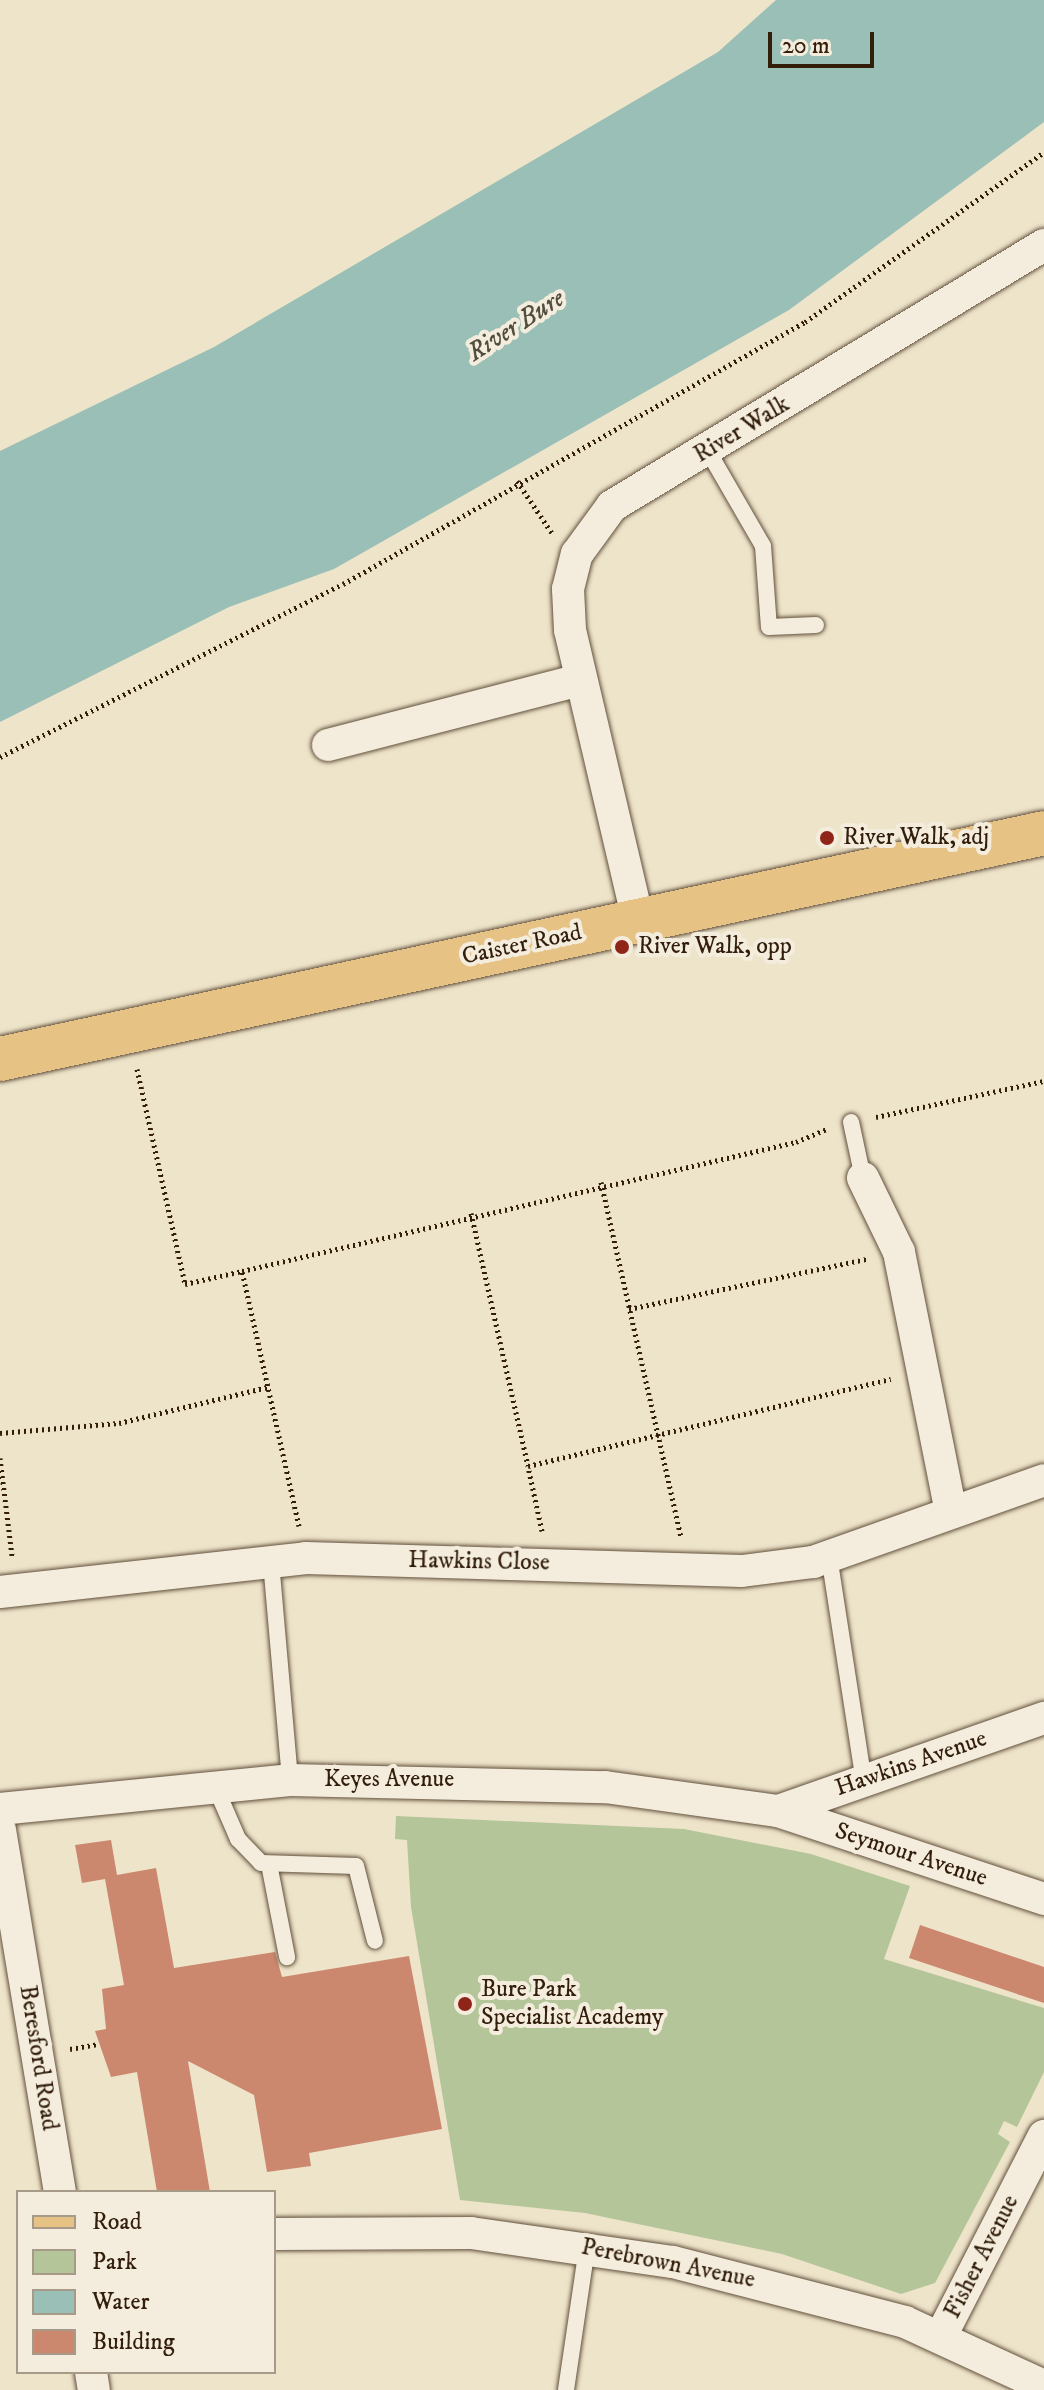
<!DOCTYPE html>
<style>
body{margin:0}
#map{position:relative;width:1044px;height:2390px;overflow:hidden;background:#eee4ca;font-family:"IM FELL DW Pica",serif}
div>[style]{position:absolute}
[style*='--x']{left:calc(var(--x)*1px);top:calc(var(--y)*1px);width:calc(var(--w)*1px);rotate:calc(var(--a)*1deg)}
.green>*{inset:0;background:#b5c59a}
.water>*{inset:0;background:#99bfb6}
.building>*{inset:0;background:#cb886e}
.path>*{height:5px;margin-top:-2.5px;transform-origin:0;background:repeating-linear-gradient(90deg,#331e0c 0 2px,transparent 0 6px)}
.roads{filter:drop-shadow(0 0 2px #62503c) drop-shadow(0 0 2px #62503c)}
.service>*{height:16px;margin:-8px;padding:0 8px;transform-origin:8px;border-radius:8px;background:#f4eddd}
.minor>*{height:32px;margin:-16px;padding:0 16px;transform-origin:16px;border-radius:16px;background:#f4eddd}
.primary>*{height:44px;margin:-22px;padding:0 22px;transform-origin:22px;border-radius:22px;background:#e7c285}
.dots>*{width:22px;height:22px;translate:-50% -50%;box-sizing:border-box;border:4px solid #f4eddd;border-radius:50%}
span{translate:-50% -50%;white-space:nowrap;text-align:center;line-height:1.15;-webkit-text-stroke:8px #f4eddd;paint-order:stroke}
.street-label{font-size:24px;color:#331e0c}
.poi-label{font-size:24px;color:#331e0c}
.left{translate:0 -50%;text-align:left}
.water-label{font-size:26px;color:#524e3f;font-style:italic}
.legend{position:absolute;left:16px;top:2190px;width:260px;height:184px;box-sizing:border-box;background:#f4eddd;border:2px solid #a79a89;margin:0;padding:10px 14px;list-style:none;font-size:24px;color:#331e0c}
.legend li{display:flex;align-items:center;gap:16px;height:40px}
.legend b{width:40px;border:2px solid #a79a89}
.scale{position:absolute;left:768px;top:32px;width:106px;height:36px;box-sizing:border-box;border:4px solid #331e0c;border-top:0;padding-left:10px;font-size:24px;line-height:28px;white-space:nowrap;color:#331e0c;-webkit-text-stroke:6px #f4eddd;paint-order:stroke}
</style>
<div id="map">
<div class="green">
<i style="clip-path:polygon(396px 1816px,684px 1829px,811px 1854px,910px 1886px,884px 1959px,1044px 2008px,1044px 2072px,1017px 2127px,1004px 2121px,998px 2134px,1010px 2142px,935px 2283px,901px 2294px,782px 2254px,585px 2213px,460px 2200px,411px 1907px,407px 1840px,395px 1839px)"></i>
</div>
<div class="water">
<i style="clip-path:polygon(776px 0,1044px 0,1044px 122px,789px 310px,334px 569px,229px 607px,0 722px,0 451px,214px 347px,718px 52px)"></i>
</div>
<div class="building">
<i style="clip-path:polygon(111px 1840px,117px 1875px,156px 1868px,174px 1968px,275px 1952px,282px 1977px,409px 1956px,442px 2129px,309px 2153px,311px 2166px,267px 2172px,254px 2095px,188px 2061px,210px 2192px,157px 2192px,137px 2072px,111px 2077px,95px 2031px,106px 2029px,102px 1989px,124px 1985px,105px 1879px,82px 1883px,75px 1845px)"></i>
<i style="clip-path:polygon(920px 1925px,1044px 1967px,1044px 2003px,909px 1958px)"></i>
</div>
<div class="path">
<i style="--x:517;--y:481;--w:63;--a:56.1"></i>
<i style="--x:0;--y:757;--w:384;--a:-26.8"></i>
<i style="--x:343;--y:584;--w:531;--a:-29.56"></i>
<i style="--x:805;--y:322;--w:293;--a:-35.4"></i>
<i style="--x:137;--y:1069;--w:220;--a:77.4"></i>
<i style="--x:185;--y:1284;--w:58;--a:-12.8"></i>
<i style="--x:876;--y:1117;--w:172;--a:-12.1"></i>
<i style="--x:601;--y:1182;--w:363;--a:77.3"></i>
<i style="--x:471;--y:1213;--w:259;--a:77.3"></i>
<i style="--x:629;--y:1309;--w:243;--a:-11.9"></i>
<i style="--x:0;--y:1433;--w:119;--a:-4.8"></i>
<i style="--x:119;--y:1423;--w:153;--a:-13.6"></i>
<i style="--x:0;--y:1458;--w:99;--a:83"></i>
<i style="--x:299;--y:1526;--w:261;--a:-102.6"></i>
<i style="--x:242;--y:1271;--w:569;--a:-13.11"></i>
<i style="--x:796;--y:1142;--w:34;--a:-23"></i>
<i style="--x:542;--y:1531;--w:66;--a:-102.2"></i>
<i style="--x:528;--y:1466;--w:373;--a:-13.5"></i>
<i style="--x:70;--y:2049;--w:28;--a:-10"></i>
</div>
<div class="roads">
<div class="service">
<i style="--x:708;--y:451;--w:110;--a:59.9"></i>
<i style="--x:763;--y:546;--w:81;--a:85.8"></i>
<i style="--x:769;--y:627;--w:47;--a:-2.4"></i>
<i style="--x:851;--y:1122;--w:57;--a:77.9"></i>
<i style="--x:829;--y:1556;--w:228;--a:81.2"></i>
<i style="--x:271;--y:1562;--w:219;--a:85"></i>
<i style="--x:215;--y:1786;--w:58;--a:66.5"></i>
<i style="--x:238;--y:1839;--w:33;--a:46"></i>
<i style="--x:261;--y:1863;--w:95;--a:1.8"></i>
<i style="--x:356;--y:1866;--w:77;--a:75.8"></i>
<i style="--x:269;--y:1864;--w:95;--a:79"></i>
<i style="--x:566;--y:2390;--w:145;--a:-81.6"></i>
</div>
<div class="minor">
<i style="--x:328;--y:745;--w:260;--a:-14.5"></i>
<i style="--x:638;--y:920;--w:298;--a:-103.2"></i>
<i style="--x:570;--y:630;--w:41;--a:-92.8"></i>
<i style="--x:568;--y:589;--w:36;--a:-76"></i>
<i style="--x:577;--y:554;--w:59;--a:-53.9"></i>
<i style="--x:612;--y:506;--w:505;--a:-31.14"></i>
<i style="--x:863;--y:1178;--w:82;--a:64.1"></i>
<i style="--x:899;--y:1252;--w:265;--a:78.7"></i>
<i style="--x:0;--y:1592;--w:308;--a:-6.3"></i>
<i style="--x:306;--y:1558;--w:436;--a:1.7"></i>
<i style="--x:742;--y:1571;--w:72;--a:-7.2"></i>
<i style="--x:813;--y:1562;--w:245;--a:-19.5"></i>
<i style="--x:0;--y:1809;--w:291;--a:-5.7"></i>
<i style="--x:290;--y:1780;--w:315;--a:1.3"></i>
<i style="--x:605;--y:1787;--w:175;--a:7.9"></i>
<i style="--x:778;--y:1811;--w:280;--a:18.3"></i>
<i style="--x:778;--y:1811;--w:282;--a:-19.3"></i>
<i style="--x:0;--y:1830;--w:367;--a:80.6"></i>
<i style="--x:274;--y:2234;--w:197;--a:-0.3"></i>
<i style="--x:471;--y:2233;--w:204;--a:8.2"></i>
<i style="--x:673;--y:2262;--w:240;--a:14.5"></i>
<i style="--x:905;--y:2322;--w:153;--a:24.7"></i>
<i style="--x:941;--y:2336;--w:225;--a:-62.8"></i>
<i style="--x:91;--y:2372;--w:18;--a:81"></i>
</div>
<div class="primary">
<i style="--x:0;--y:1059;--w:1068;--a:-12.21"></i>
</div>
</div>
<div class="dots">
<i style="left:827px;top:838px;background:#8f2418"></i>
<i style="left:622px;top:947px;background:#8f2418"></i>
<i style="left:465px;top:2004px;background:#8f2418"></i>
</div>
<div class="street-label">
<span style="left:742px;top:430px;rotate:-31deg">River Walk</span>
<span style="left:522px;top:945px;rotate:-12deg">Caister Road</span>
<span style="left:479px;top:1562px;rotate:1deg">Hawkins Close</span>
<span style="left:911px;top:1764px;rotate:-19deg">Hawkins Avenue</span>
<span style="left:389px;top:1780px">Keyes Avenue</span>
<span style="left:911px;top:1855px;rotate:18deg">Seymour Avenue</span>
<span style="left:38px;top:2058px;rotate:81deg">Beresford Road</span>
<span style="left:982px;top:2257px;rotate:-63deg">Fisher Avenue</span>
<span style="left:668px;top:2264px;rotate:11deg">Perebrown Avenue</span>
</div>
<div class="poi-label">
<span class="left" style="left:843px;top:838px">River Walk, adj</span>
<span class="left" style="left:638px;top:947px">River Walk, opp</span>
<span class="left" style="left:481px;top:2004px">Bure Park<br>Specialist Academy</span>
</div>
<div class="water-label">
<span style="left:516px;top:326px;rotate:-33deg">River Bure</span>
</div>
<ul class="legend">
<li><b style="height:10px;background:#e7c285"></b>Road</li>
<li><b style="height:22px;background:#b5c59a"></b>Park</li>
<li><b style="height:22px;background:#99bfb6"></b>Water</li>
<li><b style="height:22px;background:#cb886e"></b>Building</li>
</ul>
<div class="scale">20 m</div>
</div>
